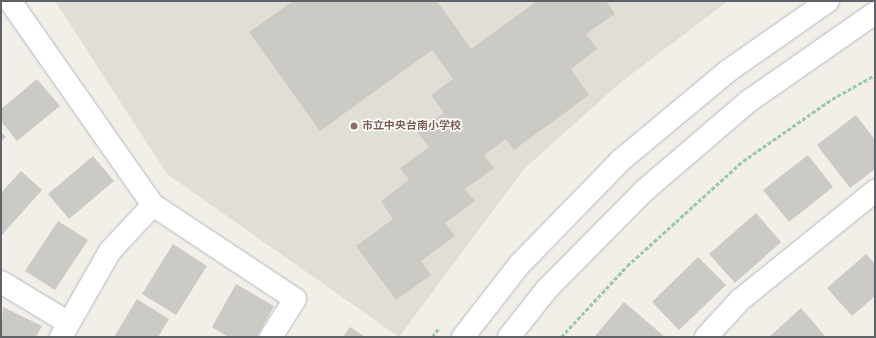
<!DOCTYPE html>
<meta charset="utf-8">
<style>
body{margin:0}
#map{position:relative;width:876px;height:338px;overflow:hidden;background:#f1efe8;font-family:"Nunito Sans","Noto Sans JP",sans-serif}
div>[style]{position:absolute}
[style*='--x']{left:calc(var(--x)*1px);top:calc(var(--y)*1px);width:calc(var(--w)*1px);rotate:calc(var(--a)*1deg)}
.education>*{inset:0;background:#e1ded6}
.building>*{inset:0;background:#cccac5}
.path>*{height:2.5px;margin-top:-1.25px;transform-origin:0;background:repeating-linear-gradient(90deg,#9cc7a9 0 4px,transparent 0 6px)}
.roads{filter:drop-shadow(0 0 1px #b5b8bc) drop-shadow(0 0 1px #b5b8bc)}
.street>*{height:22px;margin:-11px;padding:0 11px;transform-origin:11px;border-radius:11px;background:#fff}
.secondary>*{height:22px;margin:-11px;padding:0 11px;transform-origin:11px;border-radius:11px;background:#fff}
.dots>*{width:11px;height:11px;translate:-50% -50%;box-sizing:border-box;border:2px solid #fff;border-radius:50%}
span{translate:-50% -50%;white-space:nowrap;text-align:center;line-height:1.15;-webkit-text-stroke:3px #fff;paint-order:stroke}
.education-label{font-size:11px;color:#785e54;font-weight:700}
.left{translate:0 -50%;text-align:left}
.frame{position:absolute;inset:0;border:2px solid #5f6368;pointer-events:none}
</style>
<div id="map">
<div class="education">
<i style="clip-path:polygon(55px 1px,728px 1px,620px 83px,524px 169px,399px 337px,167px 174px)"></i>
</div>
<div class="building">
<i style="clip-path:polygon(293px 1px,437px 1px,471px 49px,537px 1px,606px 1px,615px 14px,586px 34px,597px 49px,571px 69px,589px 95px,514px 150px,506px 139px,484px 155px,494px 168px,465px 189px,475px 201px,445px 223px,455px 236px,421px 261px,431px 275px,396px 300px,356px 246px,393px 219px,381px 201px,409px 180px,400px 168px,429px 147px,417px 132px,444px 113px,431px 95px,453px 79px,432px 50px,320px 131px,249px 32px)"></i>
<i style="clip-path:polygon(37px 79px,60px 106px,17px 141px,1px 121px,1px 109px)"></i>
<i style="clip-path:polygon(856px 115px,875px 140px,875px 169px,850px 188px,817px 145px)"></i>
<i style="clip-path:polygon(1px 132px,6px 137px,1px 142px)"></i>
<i style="clip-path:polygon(808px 155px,833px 187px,789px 222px,763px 190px)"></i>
<i style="clip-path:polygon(93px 156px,114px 181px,69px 219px,48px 194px)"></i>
<i style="clip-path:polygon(21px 171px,42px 190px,1px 236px,1px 193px)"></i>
<i style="clip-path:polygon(756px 213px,781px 242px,735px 283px,709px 254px)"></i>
<i style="clip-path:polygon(58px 221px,88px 240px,55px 290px,25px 271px)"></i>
<i style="clip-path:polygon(173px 244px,207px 266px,176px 315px,142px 294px)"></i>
<i style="clip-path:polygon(866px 254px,875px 264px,875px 296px,852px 316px,827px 288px)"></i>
<i style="clip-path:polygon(698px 257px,726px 285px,679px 330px,652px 302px)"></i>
<i style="clip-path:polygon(236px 284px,274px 306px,257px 337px,228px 337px,212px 327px)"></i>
<i style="clip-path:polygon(137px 299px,169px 319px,158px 337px,114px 337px)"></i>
<i style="clip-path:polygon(624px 302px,665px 337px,594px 337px)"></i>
<i style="clip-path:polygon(3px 307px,42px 326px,36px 337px,1px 337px)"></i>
<i style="clip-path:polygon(801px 308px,826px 337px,769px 337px)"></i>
<i style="clip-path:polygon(350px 327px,365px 337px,343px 337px)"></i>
</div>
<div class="path">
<i style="--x:432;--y:337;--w:10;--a:-53"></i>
<i style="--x:561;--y:337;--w:97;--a:-47.1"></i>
<i style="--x:627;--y:266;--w:156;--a:-42.2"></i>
<i style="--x:743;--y:161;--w:108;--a:-34.9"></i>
<i style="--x:832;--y:99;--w:49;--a:-29.2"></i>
</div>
<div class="roads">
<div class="street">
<i style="--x:10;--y:1;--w:249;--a:55"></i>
<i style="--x:153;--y:205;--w:170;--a:33.5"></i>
<i style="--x:295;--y:299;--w:45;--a:122.3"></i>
<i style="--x:1;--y:282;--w:79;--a:31.1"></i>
<i style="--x:61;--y:337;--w:99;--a:-60.3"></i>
<i style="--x:110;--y:251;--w:63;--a:-46.9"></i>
<i style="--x:706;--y:337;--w:50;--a:-47.4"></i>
<i style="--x:740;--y:300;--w:174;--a:-38.9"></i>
</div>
<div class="secondary">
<i style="--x:463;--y:337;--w:91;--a:-52.1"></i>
<i style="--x:519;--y:265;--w:145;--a:-45.8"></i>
<i style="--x:620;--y:161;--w:141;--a:-39.8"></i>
<i style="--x:728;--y:71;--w:122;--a:-35"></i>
<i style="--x:509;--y:337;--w:61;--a:-51.6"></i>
<i style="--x:547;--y:289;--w:139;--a:-45.3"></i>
<i style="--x:645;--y:190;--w:137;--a:-40.6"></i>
<i style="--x:749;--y:101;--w:154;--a:-34.9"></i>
</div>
</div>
<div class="dots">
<i style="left:354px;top:126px;background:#8d6e63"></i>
</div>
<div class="education-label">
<span class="left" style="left:362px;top:126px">市立中央台南小学校</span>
</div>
<div class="frame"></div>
</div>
